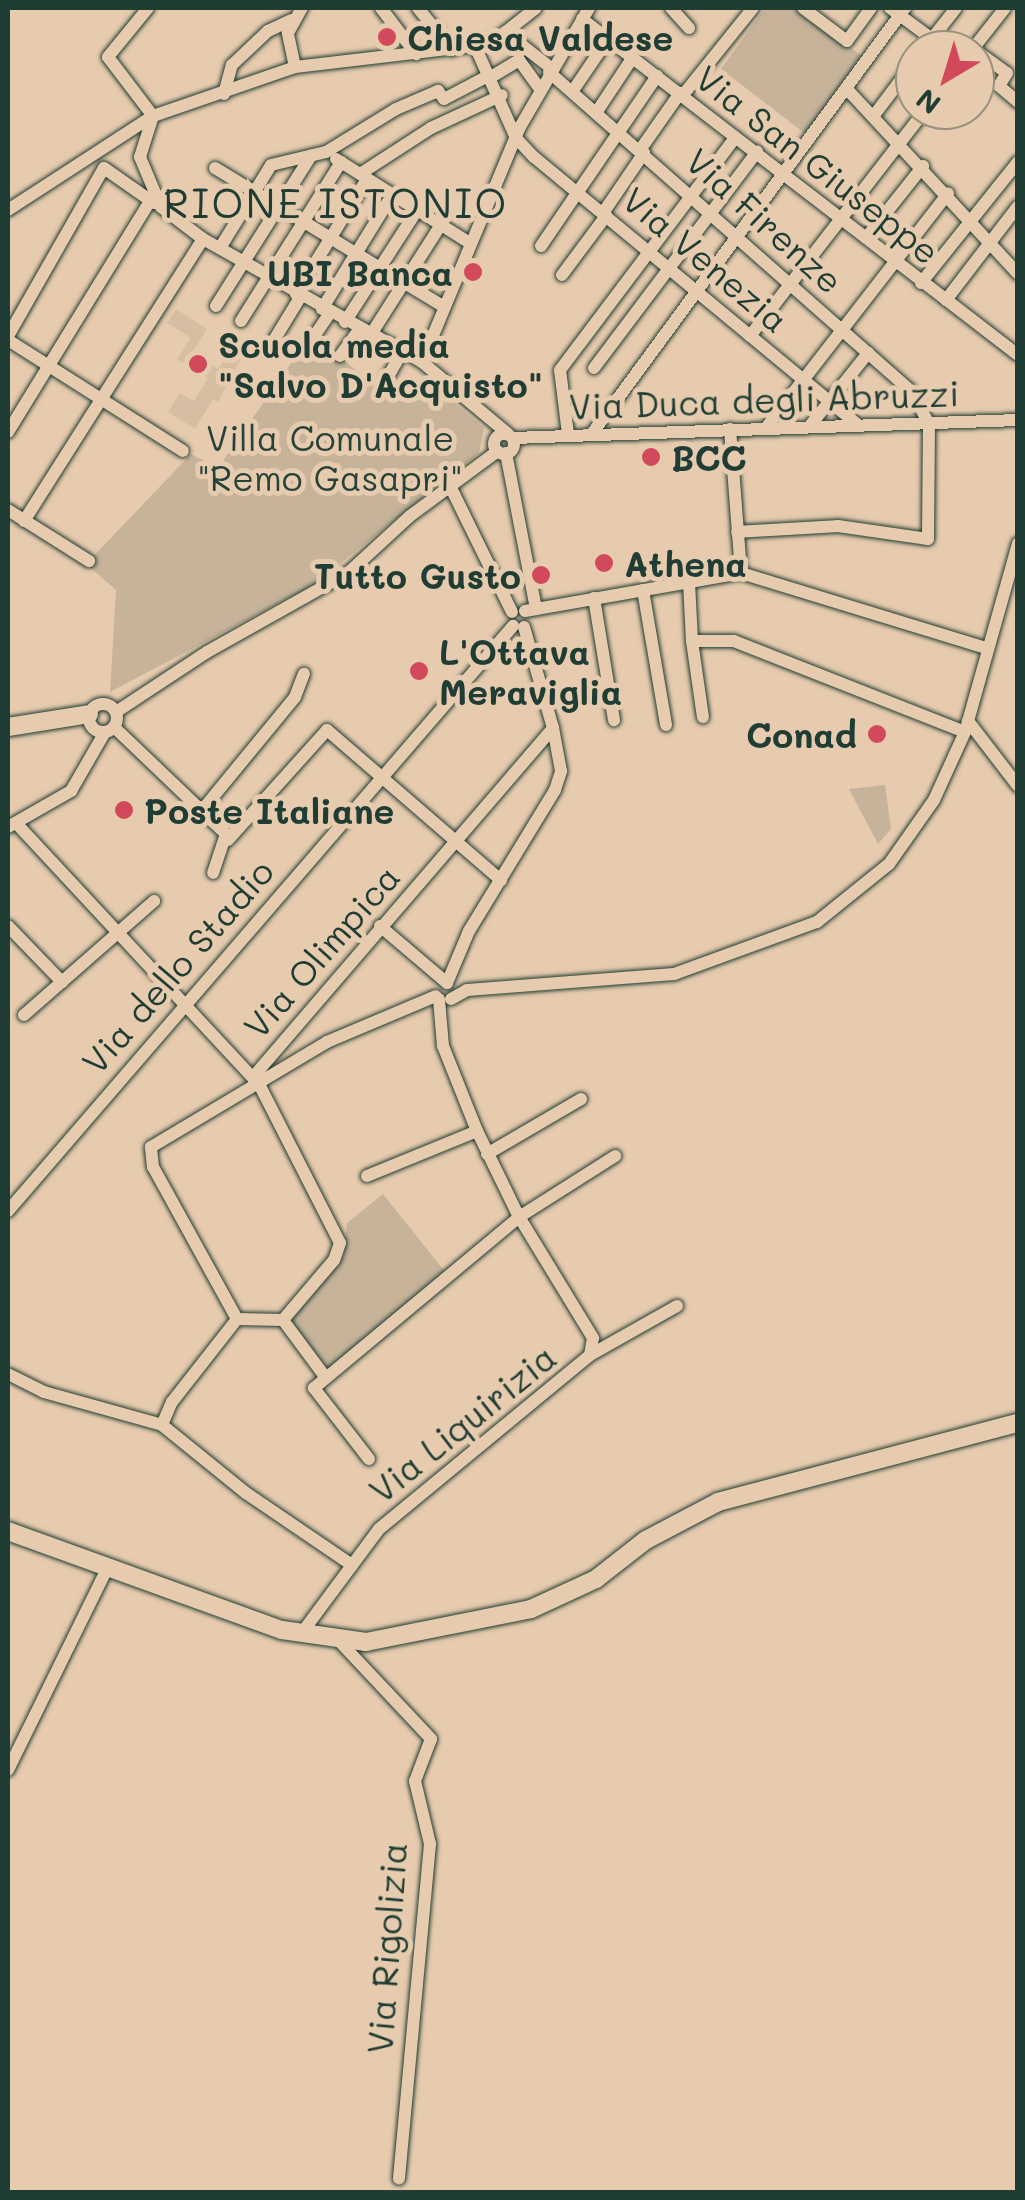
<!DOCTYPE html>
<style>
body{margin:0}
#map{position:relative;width:1025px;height:2200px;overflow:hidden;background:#e7cbae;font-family:Mali,sans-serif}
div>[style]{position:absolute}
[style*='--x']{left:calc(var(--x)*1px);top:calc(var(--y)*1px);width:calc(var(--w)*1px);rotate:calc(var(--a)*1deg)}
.built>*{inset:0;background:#d6bea3}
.green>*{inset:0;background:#c6b39a}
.roads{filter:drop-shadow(0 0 2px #1f3d34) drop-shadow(0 0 2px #1f3d34)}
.street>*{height:12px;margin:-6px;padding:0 6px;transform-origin:6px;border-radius:6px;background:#e7cbae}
.street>.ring{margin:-6px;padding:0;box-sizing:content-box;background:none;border:12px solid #e7cbae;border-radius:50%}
.secondary>*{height:18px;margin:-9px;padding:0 9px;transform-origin:9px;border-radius:9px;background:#e7cbae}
.dots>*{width:28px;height:28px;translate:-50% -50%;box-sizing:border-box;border:5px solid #e7cbae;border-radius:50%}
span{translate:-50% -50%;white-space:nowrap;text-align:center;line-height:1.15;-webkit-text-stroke:10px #e7cbae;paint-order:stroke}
.poi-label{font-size:35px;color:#1f3d34;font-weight:700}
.left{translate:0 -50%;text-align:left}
.right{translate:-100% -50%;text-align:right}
.street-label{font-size:35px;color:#1f3d34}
.park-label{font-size:35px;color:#274339}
.quarter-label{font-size:40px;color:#1f3d34;letter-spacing:2.5px}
.frame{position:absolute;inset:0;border:10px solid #1f3d34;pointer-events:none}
.north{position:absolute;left:895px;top:30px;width:100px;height:100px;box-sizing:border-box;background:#e7cbae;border:2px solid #97927d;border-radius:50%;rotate:218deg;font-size:28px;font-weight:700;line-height:40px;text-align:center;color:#1f3d34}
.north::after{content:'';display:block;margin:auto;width:35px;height:45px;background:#d1495b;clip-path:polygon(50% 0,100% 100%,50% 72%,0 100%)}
</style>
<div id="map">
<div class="built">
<i style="clip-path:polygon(176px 309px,207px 329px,192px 353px,218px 369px,235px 343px,246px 349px,218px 402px,213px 399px,195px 429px,168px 412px,180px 393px,194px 401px,208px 378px,177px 359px,191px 338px,167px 323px)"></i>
</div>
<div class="green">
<i style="clip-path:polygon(765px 8px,798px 8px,863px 57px,807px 135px,721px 69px)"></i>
<i style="clip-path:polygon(309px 337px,371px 380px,432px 385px,484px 428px,479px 453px,313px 585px,110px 692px,116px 590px,86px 564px,191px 454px,218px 468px)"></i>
<i style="clip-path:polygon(885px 785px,891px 829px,878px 844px,849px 789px)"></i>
<i style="clip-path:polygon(383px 1194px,446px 1273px,328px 1369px,288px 1320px,343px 1257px,347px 1223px)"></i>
</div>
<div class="roads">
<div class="street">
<i style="--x:148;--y:8;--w:63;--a:129.2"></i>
<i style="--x:108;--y:57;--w:74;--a:52.7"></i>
<i style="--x:153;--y:116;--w:43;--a:107.6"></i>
<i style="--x:140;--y:157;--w:54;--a:67.2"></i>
<i style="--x:161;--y:207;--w:53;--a:37.3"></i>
<i style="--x:203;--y:239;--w:251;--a:29.3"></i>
<i style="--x:422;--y:362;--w:112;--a:39.9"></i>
<i style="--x:381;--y:8;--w:58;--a:52.7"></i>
<i style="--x:418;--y:8;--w:54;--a:51"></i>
<i style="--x:671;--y:8;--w:27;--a:48"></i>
<i style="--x:803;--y:8;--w:55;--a:36.9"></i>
<i style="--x:847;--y:41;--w:41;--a:-54"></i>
<i style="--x:890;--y:8;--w:52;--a:36.4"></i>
<i style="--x:582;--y:19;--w:550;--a:37.62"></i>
<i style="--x:505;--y:32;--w:58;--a:38"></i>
<i style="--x:475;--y:46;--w:101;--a:66"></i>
<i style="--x:516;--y:138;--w:26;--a:47"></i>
<i style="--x:534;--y:157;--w:420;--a:39.6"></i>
<i style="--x:923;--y:50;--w:53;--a:-51.8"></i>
<i style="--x:972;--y:50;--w:53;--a:-51.8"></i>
<i style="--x:975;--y:50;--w:39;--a:36"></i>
<i style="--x:1007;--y:73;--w:15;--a:122"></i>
<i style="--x:999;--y:86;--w:25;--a:40"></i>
<i style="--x:295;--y:67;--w:35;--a:-102"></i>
<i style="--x:288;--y:33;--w:29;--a:-61"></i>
<i style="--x:549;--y:72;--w:484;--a:41.4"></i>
<i style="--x:912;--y:392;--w:36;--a:62"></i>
<i style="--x:929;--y:424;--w:115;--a:90.5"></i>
<i style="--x:928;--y:539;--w:91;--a:-171.8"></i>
<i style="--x:838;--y:526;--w:101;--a:176.6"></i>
<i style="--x:491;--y:77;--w:33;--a:-31"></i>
<i style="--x:519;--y:60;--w:36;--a:54"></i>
<i style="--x:846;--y:88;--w:253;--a:47.2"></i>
<i style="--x:572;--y:92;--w:64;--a:-55.8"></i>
<i style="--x:224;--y:94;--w:30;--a:-75"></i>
<i style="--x:232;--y:65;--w:50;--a:-43.4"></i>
<i style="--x:268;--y:31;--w:26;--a:-25"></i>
<i style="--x:683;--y:95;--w:112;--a:-51.2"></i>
<i style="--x:596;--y:113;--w:67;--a:-56.5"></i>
<i style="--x:875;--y:114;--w:66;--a:-53"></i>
<i style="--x:640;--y:150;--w:70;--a:-54.9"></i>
<i style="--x:336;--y:159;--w:158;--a:32.1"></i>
<i style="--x:215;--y:168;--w:267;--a:31.2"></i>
<i style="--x:360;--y:174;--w:85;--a:-32.9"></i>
<i style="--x:431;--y:128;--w:78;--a:-24.9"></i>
<i style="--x:8;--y:210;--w:173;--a:-33"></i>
<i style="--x:153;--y:116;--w:150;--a:-19"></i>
<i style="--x:295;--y:67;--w:181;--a:-6.7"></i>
<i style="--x:475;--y:46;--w:24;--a:-19"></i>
<i style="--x:498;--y:38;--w:48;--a:-38.3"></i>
<i style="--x:603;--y:213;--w:73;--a:-55.7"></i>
<i style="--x:866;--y:238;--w:92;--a:-51.6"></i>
<i style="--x:541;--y:246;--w:206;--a:-55.7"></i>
<i style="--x:220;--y:248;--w:97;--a:-58.4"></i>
<i style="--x:271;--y:165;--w:57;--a:-13.3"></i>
<i style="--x:326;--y:152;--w:82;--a:-31.6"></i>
<i style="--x:396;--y:109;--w:46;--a:-23.2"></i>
<i style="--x:438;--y:91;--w:10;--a:53"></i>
<i style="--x:444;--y:99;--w:52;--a:-27.6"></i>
<i style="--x:562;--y:275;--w:74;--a:-53.3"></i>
<i style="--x:921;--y:283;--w:155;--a:-51.3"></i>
<i style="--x:296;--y:294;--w:135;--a:-58.3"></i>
<i style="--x:946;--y:300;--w:118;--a:-52.5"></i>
<i style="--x:216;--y:306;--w:178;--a:-57.7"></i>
<i style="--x:322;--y:309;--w:132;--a:-58.4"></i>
<i style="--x:241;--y:321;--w:188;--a:-57.8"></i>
<i style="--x:345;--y:322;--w:131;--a:-57.2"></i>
<i style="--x:8;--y:336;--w:193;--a:-60.3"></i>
<i style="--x:104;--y:168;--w:61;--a:35"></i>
<i style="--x:370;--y:336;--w:130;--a:-57.5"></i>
<i style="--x:750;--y:336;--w:286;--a:-52.2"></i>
<i style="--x:313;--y:338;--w:30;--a:-56"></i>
<i style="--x:8;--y:340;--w:207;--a:32.4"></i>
<i style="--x:268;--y:350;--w:63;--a:-58.6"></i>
<i style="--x:340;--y:356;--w:32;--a:-54"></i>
<i style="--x:422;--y:362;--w:255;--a:-67.4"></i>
<i style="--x:520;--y:127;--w:138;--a:-59.9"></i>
<i style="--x:594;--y:368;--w:271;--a:-53"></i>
<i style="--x:386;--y:380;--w:30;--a:-60"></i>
<i style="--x:809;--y:427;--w:95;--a:-51.4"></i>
<i style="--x:766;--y:428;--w:297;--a:-52.2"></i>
<i style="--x:730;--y:429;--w:144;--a:85.6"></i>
<i style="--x:594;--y:431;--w:525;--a:-53.68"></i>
<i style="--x:8;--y:432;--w:271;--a:-58.4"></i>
<i style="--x:568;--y:434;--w:64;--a:-97.1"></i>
<i style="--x:560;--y:370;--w:291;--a:-53"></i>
<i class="ring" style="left:494px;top:434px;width:8px;height:8px"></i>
<i style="--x:513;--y:438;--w:505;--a:-2.04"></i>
<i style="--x:506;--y:453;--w:159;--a:79.1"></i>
<i style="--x:451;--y:488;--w:138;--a:63.8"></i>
<i style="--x:8;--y:510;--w:96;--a:32.2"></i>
<i style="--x:24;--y:521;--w:334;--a:-57.6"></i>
<i style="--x:689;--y:582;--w:59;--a:87.1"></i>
<i style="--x:692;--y:641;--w:42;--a:0"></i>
<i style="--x:734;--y:641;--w:248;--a:21.5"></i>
<i style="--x:643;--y:590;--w:137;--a:80.3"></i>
<i style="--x:594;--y:598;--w:124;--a:80.7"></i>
<i style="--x:525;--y:611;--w:219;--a:-10"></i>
<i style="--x:741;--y:573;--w:257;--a:17"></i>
<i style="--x:692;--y:641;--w:77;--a:81.8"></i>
<i class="ring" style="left:89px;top:704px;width:16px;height:16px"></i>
<i style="--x:116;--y:712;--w:109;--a:-33.4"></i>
<i style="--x:207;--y:652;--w:162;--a:-29.3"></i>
<i style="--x:348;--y:573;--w:84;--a:-42.6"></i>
<i style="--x:410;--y:516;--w:109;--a:-36.5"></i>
<i style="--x:968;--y:721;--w:82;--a:52.4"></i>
<i style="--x:114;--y:727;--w:155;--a:43.7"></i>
<i style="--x:226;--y:834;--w:41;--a:108.4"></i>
<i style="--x:199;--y:814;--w:151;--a:-50.6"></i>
<i style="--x:295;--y:697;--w:25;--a:-69"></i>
<i style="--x:16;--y:823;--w:359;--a:47.1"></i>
<i style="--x:260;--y:1086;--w:176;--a:63"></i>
<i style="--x:340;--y:1243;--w:18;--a:109"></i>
<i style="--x:334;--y:1260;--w:79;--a:130.4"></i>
<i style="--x:8;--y:827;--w:73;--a:-29.7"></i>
<i style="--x:71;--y:791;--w:68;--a:-60"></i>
<i style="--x:228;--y:840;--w:148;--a:-48"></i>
<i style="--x:327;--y:730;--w:230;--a:40.8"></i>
<i style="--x:8;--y:926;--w:78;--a:46"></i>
<i style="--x:380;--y:926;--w:88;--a:40.4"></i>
<i style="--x:447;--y:983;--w:56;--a:-67.1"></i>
<i style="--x:469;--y:931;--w:165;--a:-58.6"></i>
<i style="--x:555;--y:790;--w:20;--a:-72"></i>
<i style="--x:561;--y:771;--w:44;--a:-100.5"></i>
<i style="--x:553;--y:728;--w:105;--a:-106"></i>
<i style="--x:451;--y:999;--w:18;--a:-29"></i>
<i style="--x:467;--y:990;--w:208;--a:-4.4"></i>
<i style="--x:674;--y:974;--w:152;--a:-20"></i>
<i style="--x:817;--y:922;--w:92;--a:-38.9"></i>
<i style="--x:889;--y:864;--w:78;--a:-54.9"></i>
<i style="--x:934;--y:800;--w:75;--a:-65.5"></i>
<i style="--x:965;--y:732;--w:196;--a:-74.3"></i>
<i style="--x:24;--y:1015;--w:173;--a:-41.2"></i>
<i style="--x:253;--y:1077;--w:460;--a:-49.3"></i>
<i style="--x:487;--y:1154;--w:109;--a:-30.3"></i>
<i style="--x:367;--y:1176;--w:119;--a:-22.2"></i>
<i style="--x:8;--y:1211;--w:773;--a:-49.2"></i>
<i style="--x:283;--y:1320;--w:46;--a:-178.8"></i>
<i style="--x:237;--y:1319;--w:174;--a:-118.9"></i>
<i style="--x:153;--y:1167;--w:20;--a:-96"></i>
<i style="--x:151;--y:1147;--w:205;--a:-30.8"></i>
<i style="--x:327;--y:1042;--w:118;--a:-22.9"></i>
<i style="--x:283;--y:1320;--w:72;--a:53.4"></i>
<i style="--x:590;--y:1355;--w:100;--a:-29.4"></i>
<i style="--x:8;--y:1374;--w:40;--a:26.6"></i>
<i style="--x:44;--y:1392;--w:123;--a:15.6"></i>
<i style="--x:162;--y:1425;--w:108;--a:39"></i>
<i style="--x:246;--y:1493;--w:128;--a:34.2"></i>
<i style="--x:162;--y:1425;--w:25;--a:-67"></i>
<i style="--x:172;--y:1402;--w:105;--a:-51.9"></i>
<i style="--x:369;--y:1459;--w:90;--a:-127.8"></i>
<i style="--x:314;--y:1388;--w:267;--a:-39.8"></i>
<i style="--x:519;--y:1217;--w:114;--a:-32.4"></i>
<i style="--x:301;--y:1634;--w:131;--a:-53.4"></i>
<i style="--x:379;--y:1529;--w:273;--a:-39.5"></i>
<i style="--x:590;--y:1355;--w:17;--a:-80"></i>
<i style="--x:593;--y:1338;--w:142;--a:-121.4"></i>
<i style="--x:519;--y:1217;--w:96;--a:-116"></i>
<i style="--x:477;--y:1131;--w:92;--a:-111.8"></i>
<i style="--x:443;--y:1046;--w:47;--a:-94.9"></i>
<i style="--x:340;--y:1642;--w:133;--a:46.8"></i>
<i style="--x:431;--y:1739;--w:45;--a:110.9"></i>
<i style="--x:415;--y:1781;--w:65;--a:76.6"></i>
<i style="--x:430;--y:1844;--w:336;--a:95.3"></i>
<i style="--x:8;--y:1770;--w:226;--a:-63.8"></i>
</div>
<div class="secondary">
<i style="--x:8;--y:727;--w:82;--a:-9.1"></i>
<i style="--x:8;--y:1531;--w:291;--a:19.9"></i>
<i style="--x:282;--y:1630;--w:85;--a:8.1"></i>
<i style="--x:366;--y:1642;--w:168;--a:-11.3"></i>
<i style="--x:531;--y:1609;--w:72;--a:-24.8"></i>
<i style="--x:596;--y:1579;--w:63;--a:-38"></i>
<i style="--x:646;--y:1540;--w:81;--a:-27.8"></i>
<i style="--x:718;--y:1502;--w:310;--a:-14.8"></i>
</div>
</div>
<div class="dots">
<i style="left:387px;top:37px;background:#d1495b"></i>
<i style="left:473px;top:272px;background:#d1495b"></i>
<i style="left:198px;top:364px;background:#d1495b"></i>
<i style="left:651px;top:457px;background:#d1495b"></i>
<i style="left:604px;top:563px;background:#d1495b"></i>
<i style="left:541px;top:575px;background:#d1495b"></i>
<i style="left:419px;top:671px;background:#d1495b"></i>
<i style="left:877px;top:734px;background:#d1495b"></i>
<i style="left:124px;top:810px;background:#d1495b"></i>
</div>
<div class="poi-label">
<span class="left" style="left:407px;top:37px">Chiesa Valdese</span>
<span class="right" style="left:453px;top:272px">UBI Banca</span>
<span class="left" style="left:218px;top:364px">Scuola media<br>"Salvo D'Acquisto"</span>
<span class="left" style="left:671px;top:457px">BCC</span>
<span class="left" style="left:624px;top:563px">Athena</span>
<span class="right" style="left:521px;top:575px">Tutto Gusto</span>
<span class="left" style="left:439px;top:671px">L'Ottava<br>Meraviglia</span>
<span class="right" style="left:857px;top:734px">Conad</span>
<span class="left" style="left:144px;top:810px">Poste Italiane</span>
</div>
<div class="street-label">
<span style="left:818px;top:164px;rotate:38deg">Via San Giuseppe</span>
<span style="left:765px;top:220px;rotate:42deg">Via Firenze</span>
<span style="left:706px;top:259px;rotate:40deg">Via Venezia</span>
<span style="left:764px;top:399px;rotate:-2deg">Via Duca degli Abruzzi</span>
<span style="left:321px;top:951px;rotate:-49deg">Via Olimpica</span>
<span style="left:177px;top:966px;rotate:-49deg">Via dello Stadio</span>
<span style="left:462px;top:1423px;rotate:-39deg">Via Liquirizia</span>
<span style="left:386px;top:1948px;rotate:-86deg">Via Rigolizia</span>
</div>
<div class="park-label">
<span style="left:330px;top:457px">Villa Comunale<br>"Remo Gasapri"</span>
</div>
<div class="quarter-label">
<span style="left:336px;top:202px">RIONE ISTONIO</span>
</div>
<div class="frame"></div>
<div class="north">N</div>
</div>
